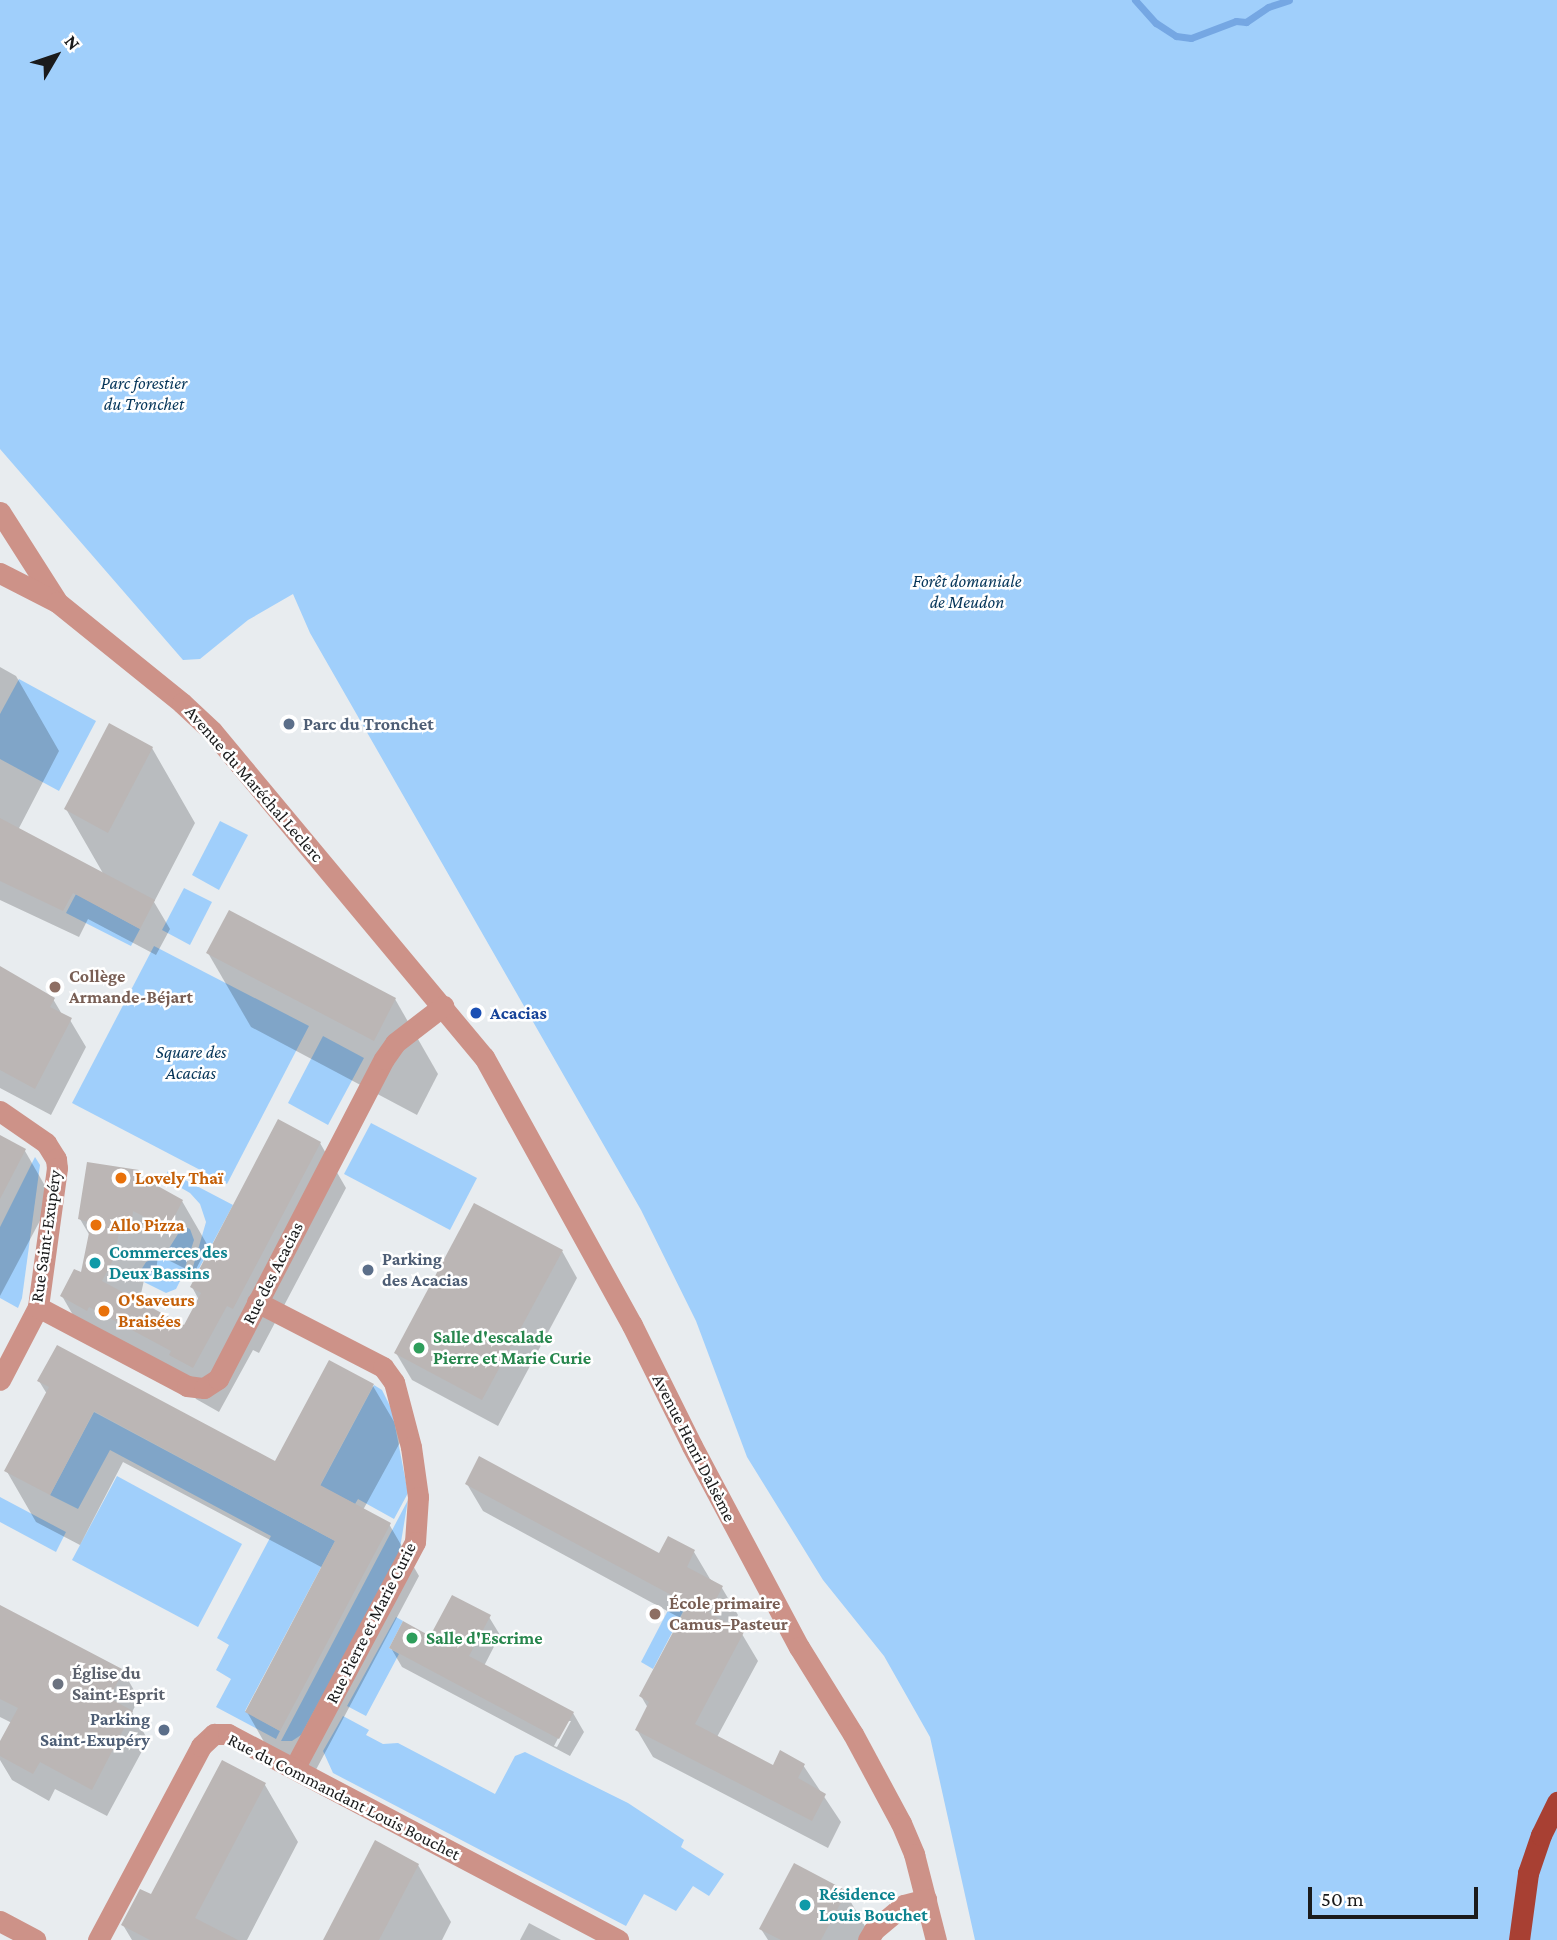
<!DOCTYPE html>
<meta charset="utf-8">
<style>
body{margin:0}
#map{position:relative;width:1557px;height:1940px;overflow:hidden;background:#e8ecef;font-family:"Crimson Pro",serif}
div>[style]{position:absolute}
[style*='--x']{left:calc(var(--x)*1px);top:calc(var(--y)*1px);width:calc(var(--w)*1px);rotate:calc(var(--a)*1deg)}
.green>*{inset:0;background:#a0cffb}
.shadow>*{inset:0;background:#0003}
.stream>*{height:7px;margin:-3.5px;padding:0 3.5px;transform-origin:3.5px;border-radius:3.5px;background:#75a7e3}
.building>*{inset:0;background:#bbb6b5}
.minor>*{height:21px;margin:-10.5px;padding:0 10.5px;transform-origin:10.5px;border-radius:10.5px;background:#cd9288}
.major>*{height:21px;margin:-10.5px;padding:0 10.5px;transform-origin:10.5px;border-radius:10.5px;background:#a84033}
.dots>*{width:19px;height:19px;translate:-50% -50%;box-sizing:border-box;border:4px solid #fff;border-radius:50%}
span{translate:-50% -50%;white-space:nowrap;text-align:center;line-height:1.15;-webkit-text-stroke:5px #fff;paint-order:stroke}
.park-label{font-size:18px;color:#06365a;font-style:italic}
.service-label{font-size:18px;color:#4e5e75;font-weight:700}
.left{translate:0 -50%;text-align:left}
.right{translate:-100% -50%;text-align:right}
.street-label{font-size:18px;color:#1a1b1c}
.education-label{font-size:18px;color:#785e54;font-weight:700}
.transit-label{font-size:18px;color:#164399;font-weight:700}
.food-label{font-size:18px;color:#c56008;font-weight:700}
.culture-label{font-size:18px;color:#0d838f;font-weight:700}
.leisure-label{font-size:18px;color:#27864d;font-weight:700}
.worship-label{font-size:18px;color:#5b616d;font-weight:700}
.north{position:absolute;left:21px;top:21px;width:70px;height:70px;-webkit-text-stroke:5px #fff;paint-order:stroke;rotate:51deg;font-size:19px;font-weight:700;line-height:28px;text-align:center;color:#1a1b1c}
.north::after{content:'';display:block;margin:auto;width:24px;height:32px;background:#1a1b1c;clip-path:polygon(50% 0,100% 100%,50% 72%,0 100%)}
.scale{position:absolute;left:1308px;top:1887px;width:170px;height:32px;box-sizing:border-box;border:4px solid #1a1b1c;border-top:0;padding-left:9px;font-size:21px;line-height:24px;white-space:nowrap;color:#1a1b1c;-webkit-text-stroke:5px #fff;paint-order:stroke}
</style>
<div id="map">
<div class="green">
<i style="clip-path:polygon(0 0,1557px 0,1557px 1940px,975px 1940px,930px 1737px,884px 1656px,823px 1580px,747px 1457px,696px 1321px,641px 1210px,310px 633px,293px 594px,248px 620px,200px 659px,183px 660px,0 449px)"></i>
<i style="clip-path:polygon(19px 679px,96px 721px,59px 791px,0 759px,0 714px)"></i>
<i style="clip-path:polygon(220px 821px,248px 835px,219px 890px,192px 875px)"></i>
<i style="clip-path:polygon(184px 888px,212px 902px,190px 945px,162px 930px)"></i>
<i style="clip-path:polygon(76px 894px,140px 929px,131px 946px,66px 913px)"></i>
<i style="clip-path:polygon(154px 946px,309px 1026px,227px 1184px,72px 1103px)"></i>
<i style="clip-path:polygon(323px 1036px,364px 1058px,328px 1125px,288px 1103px)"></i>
<i style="clip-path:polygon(371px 1123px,477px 1178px,450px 1230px,344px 1174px)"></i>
<i style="clip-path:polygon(35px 1157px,40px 1165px,35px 1202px,22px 1298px,18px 1308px,0 1298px,0 1227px)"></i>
<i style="clip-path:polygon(168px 1171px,233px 1205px,195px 1276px,191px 1274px,206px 1222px,200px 1204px,190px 1193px,164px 1178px)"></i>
<i style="clip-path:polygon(183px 1226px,190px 1229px,194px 1240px,182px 1277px,176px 1289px,166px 1293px,144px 1282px,141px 1270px,146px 1262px,166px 1253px)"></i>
<i style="clip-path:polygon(374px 1385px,382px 1390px,392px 1410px,408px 1493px,394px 1519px,358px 1499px,355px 1504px,320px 1486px)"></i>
<i style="clip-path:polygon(94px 1412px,335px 1541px,245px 1711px,280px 1731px,276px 1739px,216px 1707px,231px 1679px,216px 1670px,229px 1645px,217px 1638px,271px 1536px,110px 1450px,78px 1509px,50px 1495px)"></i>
<i style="clip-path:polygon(117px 1476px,242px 1544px,198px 1627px,72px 1560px)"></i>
<i style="clip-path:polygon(0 1497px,66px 1532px,56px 1552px,0 1522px)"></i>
<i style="clip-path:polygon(408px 1500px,399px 1554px,301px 1735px,292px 1741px,281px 1741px)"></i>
<i style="clip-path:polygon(675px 1597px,687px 1604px,653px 1669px,641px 1662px)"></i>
<i style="clip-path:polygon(396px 1617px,403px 1621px,389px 1648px,399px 1654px,366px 1716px,347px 1706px)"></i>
<i style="clip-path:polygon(343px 1716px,369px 1730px,366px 1735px,383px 1744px,398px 1743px,495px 1794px,515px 1756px,525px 1752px,628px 1803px,684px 1840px,681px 1847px,724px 1874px,709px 1896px,693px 1886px,676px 1911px,644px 1894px,626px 1926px,333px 1773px,323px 1751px)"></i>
</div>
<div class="shadow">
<i style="clip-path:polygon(0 667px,16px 676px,59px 751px,18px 830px,104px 875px,66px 809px,152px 748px,195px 823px,154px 902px,170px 929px,156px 955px,88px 919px,79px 937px,0 900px)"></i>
<i style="clip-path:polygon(208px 953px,395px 999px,438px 1074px,417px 1115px,251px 1027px)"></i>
<i style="clip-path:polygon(0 968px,53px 999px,63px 1016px,70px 1020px,86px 1047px,51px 1115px,0 1088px)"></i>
<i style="clip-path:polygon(0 1138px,25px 1151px,52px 1198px,0 1296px)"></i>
<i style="clip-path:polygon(320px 1143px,346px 1188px,259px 1353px,253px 1350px,219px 1412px,196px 1399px,192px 1392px,88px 1341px,62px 1296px,82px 1275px,90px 1236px,80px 1219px,138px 1172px,143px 1180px,182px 1201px,208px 1246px,194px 1273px,158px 1255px,156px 1273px,146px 1271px,139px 1303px,185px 1327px,199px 1300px,192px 1287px)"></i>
<i style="clip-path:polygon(562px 1251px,577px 1278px,498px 1426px,412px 1380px,396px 1353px)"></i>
<i style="clip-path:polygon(39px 1381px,275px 1463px,373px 1386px,403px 1437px,363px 1510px,389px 1524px,419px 1576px,310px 1781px,276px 1763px,247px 1712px,323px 1568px,123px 1462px,80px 1545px,36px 1522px,6px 1470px,47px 1394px)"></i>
<i style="clip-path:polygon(467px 1484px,660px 1555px,694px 1552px,710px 1579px,722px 1588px,738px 1615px,731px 1627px,742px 1634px,758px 1661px,717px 1737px,773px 1767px,803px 1765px,841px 1822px,828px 1848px,653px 1757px,637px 1730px,648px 1708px,641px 1696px,682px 1619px,483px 1511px)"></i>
<i style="clip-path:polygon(0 1607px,123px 1671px,139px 1699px,132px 1712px,148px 1740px,107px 1816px,55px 1789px,49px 1801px,12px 1780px,0 1760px,0 1745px,12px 1723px,0 1717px)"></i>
<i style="clip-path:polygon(evenodd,489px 1617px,500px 1635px,484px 1666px,573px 1713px,584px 1732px,570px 1756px,402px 1667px,391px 1648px,489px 1617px,567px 1721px,571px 1721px,557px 1747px,554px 1746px,567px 1721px)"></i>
<i style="clip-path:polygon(223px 1762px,265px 1785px,298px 1842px,247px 1940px,132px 1940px,123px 1925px,151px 1896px)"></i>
<i style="clip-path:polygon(418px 1865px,451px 1922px,442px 1940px,325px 1940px)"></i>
<i style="clip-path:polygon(845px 1892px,873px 1940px,768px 1940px,761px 1929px)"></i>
<i style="clip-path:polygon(529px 1923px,561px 1940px,520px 1940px)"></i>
</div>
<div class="stream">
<i style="--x:1135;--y:0;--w:31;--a:48"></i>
<i style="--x:1156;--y:23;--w:24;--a:33"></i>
<i style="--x:1176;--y:36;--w:15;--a:8"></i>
<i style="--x:1191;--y:38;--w:48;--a:-20.7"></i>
<i style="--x:1236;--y:21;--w:10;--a:6"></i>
<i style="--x:1246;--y:22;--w:27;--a:-34"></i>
<i style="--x:1268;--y:7;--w:22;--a:-18"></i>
</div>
<div class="building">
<i style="clip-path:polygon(109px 723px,153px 747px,108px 833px,64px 809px)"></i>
<i style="clip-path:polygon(0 818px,155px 900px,140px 929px,73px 893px,63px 911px,0 881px)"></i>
<i style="clip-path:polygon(229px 910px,396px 998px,374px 1041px,206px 953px)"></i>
<i style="clip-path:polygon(0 966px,55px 998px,50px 1007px,72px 1018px,35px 1089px,0 1070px)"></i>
<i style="clip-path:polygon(278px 1119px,321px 1142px,233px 1309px,227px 1306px,193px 1368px,169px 1355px,171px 1351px,89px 1307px,87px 1311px,60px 1296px,74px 1269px,81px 1272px,91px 1223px,78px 1219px,87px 1162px,139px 1170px,138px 1175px,183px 1200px,168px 1229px,133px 1211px,131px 1229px,120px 1227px,114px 1258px,102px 1281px,184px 1325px,201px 1293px,190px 1287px)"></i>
<i style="clip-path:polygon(0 1135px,26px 1149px,0 1199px)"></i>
<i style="clip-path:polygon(474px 1203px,563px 1250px,482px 1400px,394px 1353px)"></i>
<i style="clip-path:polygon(57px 1345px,275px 1461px,329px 1360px,374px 1384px,320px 1485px,391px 1523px,280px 1731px,245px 1712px,335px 1541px,94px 1411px,50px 1495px,4px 1471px,49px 1387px,37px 1381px)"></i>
<i style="clip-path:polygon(479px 1456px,659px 1553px,668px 1536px,695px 1550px,687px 1567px,723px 1586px,709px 1613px,744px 1632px,695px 1724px,773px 1765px,780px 1750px,805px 1764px,798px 1778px,826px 1794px,812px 1821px,635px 1730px,649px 1702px,639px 1696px,688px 1604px,465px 1484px)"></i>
<i style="clip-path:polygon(452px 1595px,491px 1615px,469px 1656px,574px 1712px,559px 1739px,389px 1648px,403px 1621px,430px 1636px)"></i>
<i style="clip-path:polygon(0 1605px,124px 1670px,109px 1698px,133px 1711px,92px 1790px,40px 1762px,33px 1774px,0 1756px,0 1741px,18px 1708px,0 1699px)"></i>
<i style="clip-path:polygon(222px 1760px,266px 1783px,195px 1918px,238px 1940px,150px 1940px,121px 1925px,140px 1889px,151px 1894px)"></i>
<i style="clip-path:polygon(375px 1840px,419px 1864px,379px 1940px,323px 1940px)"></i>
<i style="clip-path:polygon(794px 1863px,847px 1891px,821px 1940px,781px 1940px,759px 1929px)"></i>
</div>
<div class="minor">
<i style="--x:0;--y:512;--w:104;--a:57.5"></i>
<i style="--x:0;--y:573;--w:64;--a:27"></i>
<i style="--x:57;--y:602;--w:161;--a:38.9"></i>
<i style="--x:182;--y:703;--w:41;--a:43"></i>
<i style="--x:212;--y:731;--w:425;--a:50.2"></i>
<i style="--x:484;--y:1057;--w:306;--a:61.1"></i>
<i style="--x:632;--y:1325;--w:135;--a:63.6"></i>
<i style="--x:692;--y:1446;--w:228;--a:62"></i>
<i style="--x:799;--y:1647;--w:102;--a:58.2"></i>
<i style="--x:853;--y:1734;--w:101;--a:61.7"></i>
<i style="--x:901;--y:1823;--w:34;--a:67"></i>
<i style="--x:914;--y:1854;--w:89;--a:75.7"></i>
<i style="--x:0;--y:1111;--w:56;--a:34.8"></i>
<i style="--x:46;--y:1143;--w:19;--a:58"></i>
<i style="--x:56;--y:1159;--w:9;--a:84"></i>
<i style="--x:57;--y:1168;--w:140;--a:97.8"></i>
<i style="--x:38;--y:1307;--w:82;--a:117.5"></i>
<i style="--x:257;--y:1302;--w:142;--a:27.3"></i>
<i style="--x:383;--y:1367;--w:19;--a:54"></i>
<i style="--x:394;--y:1382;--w:67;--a:75.3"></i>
<i style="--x:411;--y:1447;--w:50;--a:82"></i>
<i style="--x:418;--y:1497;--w:45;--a:93.8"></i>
<i style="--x:415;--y:1542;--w:255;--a:118.1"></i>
<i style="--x:38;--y:1307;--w:169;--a:27.9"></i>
<i style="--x:187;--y:1386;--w:17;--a:7"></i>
<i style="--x:204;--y:1388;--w:17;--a:-33"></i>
<i style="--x:218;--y:1379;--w:360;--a:-62.6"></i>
<i style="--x:384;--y:1059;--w:19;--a:-55"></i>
<i style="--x:395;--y:1043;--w:61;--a:-37.6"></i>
<i style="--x:0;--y:1921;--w:40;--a:28"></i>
<i style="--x:98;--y:1940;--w:220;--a:-62"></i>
<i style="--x:201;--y:1746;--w:18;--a:-43"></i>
<i style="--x:214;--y:1734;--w:14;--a:0"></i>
<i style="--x:228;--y:1734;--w:441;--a:27.8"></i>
<i style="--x:868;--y:1940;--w:12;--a:-59"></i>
<i style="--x:874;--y:1930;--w:39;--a:-40"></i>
<i style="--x:904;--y:1905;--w:23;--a:-15"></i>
</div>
<div class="major">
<i style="--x:1519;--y:1940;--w:68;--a:-82.3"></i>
<i style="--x:1528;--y:1873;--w:40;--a:-71.1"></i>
<i style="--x:1541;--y:1835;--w:37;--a:-64"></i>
</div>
<div class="dots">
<i style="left:289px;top:724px;background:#5c6f8a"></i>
<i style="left:55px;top:987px;background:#8d6e63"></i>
<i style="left:476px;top:1013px;background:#1a4fb4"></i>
<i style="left:121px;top:1178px;background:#e8710a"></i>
<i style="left:96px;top:1225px;background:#e8710a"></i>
<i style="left:95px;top:1263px;background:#0f9aa8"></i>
<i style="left:368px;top:1270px;background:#5c6f8a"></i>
<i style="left:104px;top:1311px;background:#e8710a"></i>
<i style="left:419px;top:1348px;background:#2e9e5b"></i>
<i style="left:655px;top:1614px;background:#8d6e63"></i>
<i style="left:412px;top:1638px;background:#2e9e5b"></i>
<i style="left:58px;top:1684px;background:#6b7280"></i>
<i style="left:164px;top:1730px;background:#5c6f8a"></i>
<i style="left:805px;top:1905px;background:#0f9aa8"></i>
</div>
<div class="park-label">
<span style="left:144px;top:394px">Parc forestier<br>du Tronchet</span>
<span style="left:967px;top:592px">Forêt domaniale<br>de Meudon</span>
<span style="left:191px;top:1063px">Square des<br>Acacias</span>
</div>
<div class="service-label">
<span class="left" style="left:303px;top:724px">Parc du Tronchet</span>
<span class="left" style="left:382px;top:1270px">Parking<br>des Acacias</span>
<span class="right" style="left:150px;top:1730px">Parking<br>Saint-Exupéry</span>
</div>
<div class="street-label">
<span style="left:254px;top:784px;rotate:49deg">Avenue du Maréchal Leclerc</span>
<span style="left:46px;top:1236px;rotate:-82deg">Rue Saint-Exupéry</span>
<span style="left:273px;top:1273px;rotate:-63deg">Rue des Acacias</span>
<span style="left:694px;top:1448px;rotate:63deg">Avenue Henri Dalsème</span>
<span style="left:371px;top:1623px;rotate:-63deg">Rue Pierre et Marie Curie</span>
<span style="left:344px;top:1797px;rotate:27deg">Rue du Commandant Louis Bouchet</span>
</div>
<div class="education-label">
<span class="left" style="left:69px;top:987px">Collège<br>Armande-Béjart</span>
<span class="left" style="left:669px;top:1614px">École primaire<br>Camus–Pasteur</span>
</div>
<div class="transit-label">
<span class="left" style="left:490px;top:1013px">Acacias</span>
</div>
<div class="food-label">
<span class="left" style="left:135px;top:1178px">Lovely Thaï</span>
<span class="left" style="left:110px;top:1225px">Allo Pizza</span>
<span class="left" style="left:118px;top:1311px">O'Saveurs<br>Braisées</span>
</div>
<div class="culture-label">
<span class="left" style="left:109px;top:1263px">Commerces des<br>Deux Bassins</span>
<span class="left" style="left:819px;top:1905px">Résidence<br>Louis Bouchet</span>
</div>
<div class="leisure-label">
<span class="left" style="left:433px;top:1348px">Salle d'escalade<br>Pierre et Marie Curie</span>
<span class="left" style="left:426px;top:1638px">Salle d'Escrime</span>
</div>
<div class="worship-label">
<span class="left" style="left:72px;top:1684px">Église du<br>Saint-Esprit</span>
</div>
<div class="north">N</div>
<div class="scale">50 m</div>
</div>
